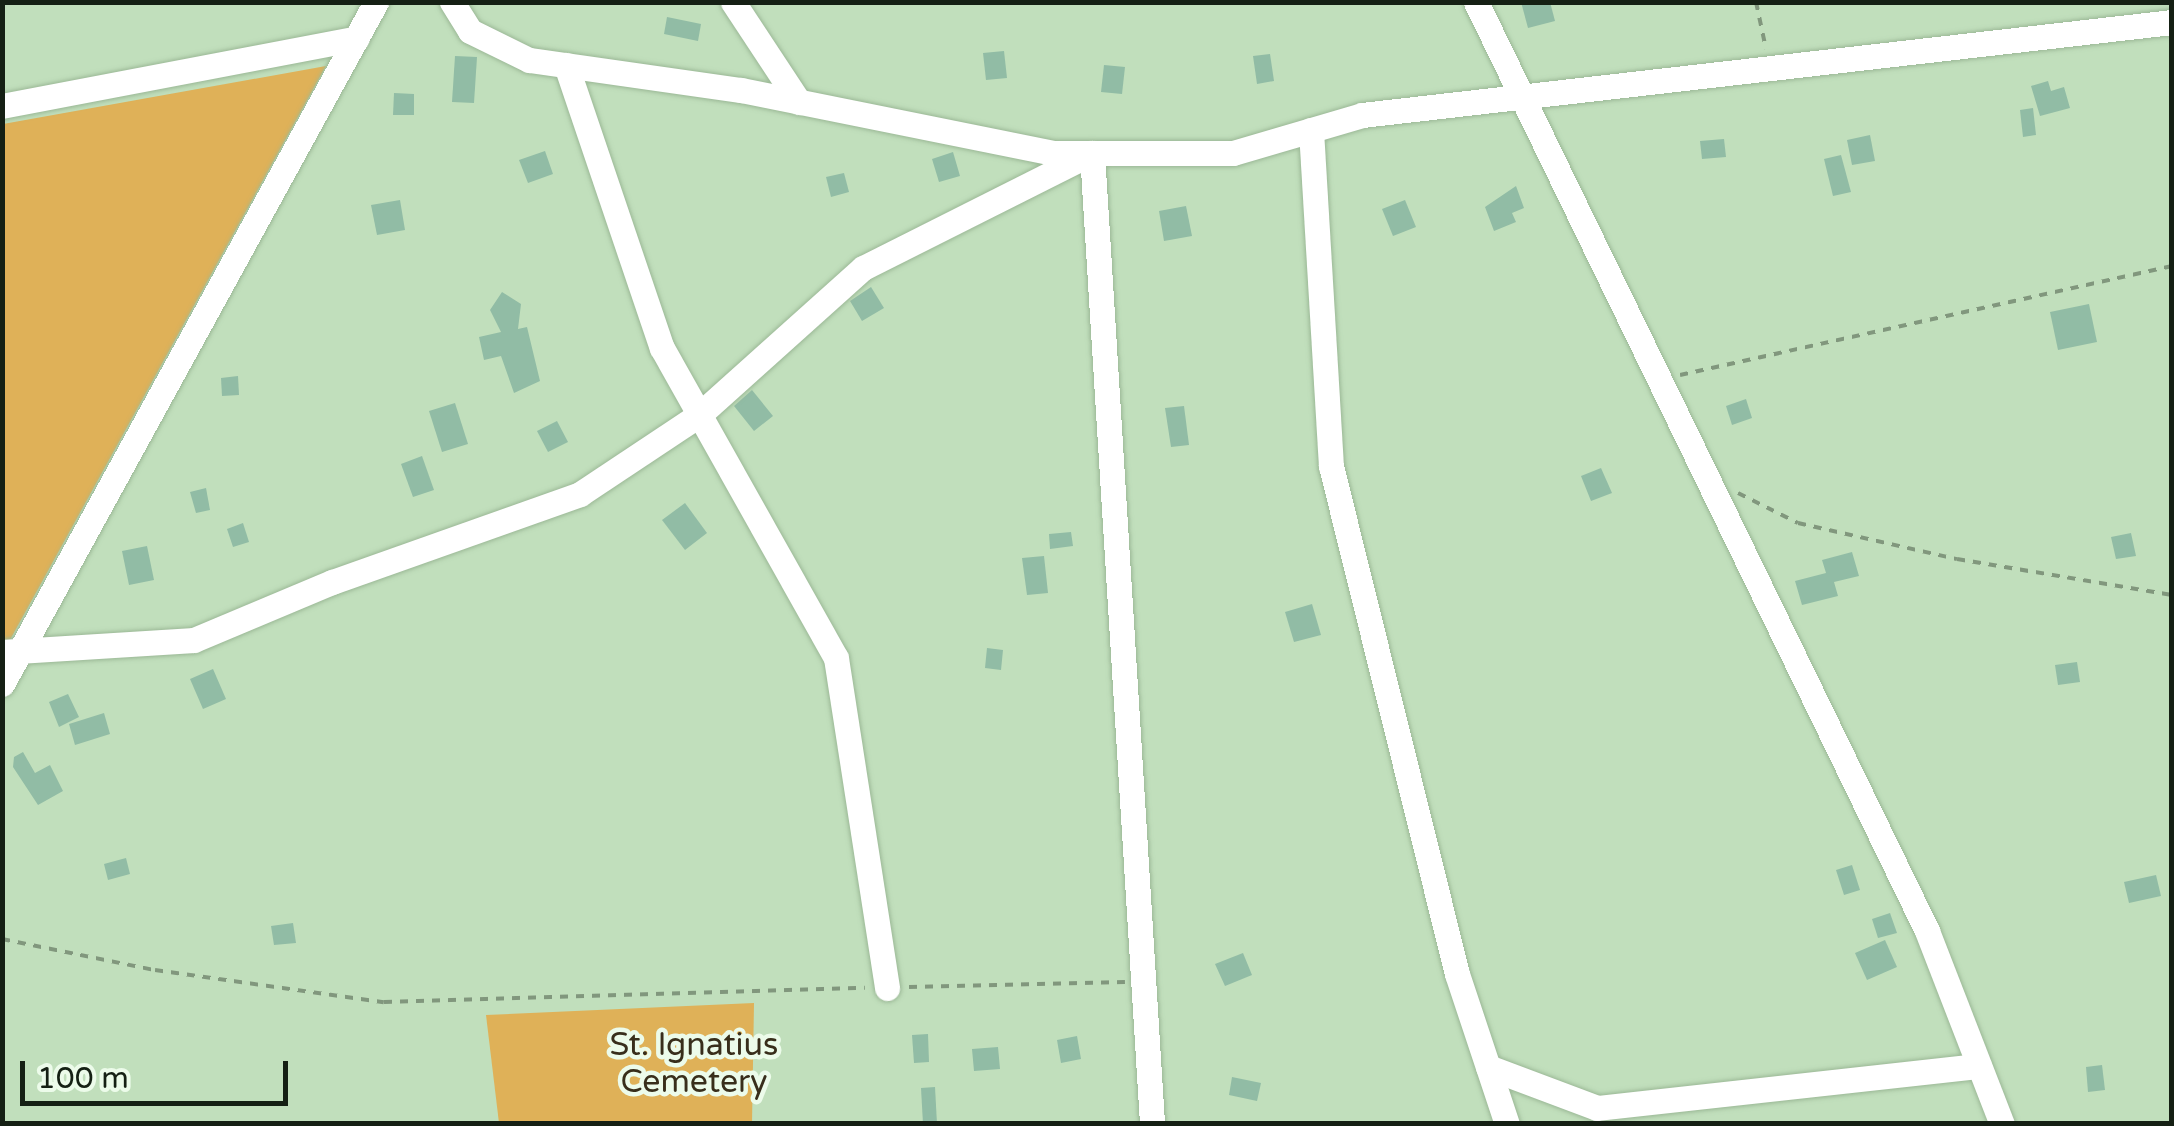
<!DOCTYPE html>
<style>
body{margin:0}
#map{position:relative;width:2174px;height:1126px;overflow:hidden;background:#c1dfbc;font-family:"Varela Round",sans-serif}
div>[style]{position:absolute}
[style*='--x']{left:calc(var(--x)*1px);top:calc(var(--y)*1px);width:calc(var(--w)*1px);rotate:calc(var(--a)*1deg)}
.green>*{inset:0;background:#dfb158}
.building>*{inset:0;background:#91bca5}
.path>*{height:4px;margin-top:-2px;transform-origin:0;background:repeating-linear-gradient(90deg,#81977d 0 8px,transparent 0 16px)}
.roads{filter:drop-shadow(0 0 2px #9bb896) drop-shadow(0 0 2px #9bb896)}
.minor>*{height:25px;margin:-12.5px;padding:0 12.5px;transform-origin:12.5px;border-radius:12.5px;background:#fff}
span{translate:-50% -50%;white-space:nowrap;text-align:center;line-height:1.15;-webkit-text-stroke:9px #ecfbea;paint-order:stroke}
.park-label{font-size:32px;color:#382e1b}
.frame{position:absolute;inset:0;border:5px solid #152014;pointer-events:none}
.scale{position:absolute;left:20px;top:1061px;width:268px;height:45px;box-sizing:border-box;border:5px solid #152014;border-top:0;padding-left:12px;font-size:30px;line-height:35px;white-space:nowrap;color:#152014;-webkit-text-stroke:8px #ecfbea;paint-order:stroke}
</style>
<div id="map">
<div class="green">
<i style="clip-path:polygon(326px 66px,10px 640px,3px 640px,3px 124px)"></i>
<i style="clip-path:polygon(754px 1003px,752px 1123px,499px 1123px,486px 1015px)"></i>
</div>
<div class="building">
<i style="clip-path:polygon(1521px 2px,1550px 2px,1555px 21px,1528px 28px)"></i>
<i style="clip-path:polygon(667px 17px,701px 24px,698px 41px,664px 34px)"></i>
<i style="clip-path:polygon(1004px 51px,1007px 78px,986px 80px,983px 53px)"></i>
<i style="clip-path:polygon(1270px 54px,1274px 81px,1257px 84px,1253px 56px)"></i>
<i style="clip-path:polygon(455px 56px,477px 57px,474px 103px,452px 102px)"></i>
<i style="clip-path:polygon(1104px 65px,1125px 67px,1122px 94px,1101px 92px)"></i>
<i style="clip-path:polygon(2048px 81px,2051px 91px,2064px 87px,2070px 108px,2040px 116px,2031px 86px)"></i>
<i style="clip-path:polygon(394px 93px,414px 94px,414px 115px,393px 115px)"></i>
<i style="clip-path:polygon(2033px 108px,2036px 135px,2023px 137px,2020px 110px)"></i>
<i style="clip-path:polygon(1870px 135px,1875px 161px,1852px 165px,1847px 140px)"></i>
<i style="clip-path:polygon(1724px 139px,1726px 157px,1702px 159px,1700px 141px)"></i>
<i style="clip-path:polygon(545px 151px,553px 174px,528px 183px,519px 160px)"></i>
<i style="clip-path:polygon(953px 152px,960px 176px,939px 182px,932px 159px)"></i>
<i style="clip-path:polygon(1841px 155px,1851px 192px,1833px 196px,1824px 159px)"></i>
<i style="clip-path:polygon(844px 173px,849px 192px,831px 197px,826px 177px)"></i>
<i style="clip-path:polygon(1516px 186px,1524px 208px,1512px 213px,1516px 222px,1494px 231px,1485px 207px)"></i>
<i style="clip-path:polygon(400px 200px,405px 230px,377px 235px,371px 205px)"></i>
<i style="clip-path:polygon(1405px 200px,1416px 227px,1393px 236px,1382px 209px)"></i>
<i style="clip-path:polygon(1186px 206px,1192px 236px,1164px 241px,1159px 211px)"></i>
<i style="clip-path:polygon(871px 287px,884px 308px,862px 321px,850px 301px)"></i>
<i style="clip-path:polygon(502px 292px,521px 304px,518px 329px,527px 327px,540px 381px,514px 393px,501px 356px,484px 360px,479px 337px,501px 332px,490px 310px)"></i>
<i style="clip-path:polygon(2089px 304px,2097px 342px,2058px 350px,2050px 312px)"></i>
<i style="clip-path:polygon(238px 376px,239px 395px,222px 396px,221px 378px)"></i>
<i style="clip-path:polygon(752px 390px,773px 416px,754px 431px,734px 406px)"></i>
<i style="clip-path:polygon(1746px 399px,1752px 418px,1732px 425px,1726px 406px)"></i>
<i style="clip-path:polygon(455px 403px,468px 444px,442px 452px,429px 411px)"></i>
<i style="clip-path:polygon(1184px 406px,1189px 445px,1171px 447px,1165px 408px)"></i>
<i style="clip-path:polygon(557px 421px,568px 442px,548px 452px,537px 431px)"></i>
<i style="clip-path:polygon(422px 456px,434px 490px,413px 497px,401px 464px)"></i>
<i style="clip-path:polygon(1601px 468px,1612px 493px,1591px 501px,1581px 476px)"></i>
<i style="clip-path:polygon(206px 488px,210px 510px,196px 513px,190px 492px)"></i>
<i style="clip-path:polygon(685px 503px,707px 533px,685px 550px,662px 520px)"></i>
<i style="clip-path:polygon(243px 523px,249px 542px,233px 547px,227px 529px)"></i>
<i style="clip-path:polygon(1071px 532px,1073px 546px,1050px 549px,1049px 534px)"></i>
<i style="clip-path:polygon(2131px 533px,2136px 556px,2116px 559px,2111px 537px)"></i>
<i style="clip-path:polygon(147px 546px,154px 580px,129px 585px,122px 551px)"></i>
<i style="clip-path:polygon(1852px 552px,1859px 576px,1834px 582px,1838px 596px,1802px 605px,1795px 581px,1826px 573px,1822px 560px)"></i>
<i style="clip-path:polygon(1044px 556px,1048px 593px,1027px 595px,1022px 558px)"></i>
<i style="clip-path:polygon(1312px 604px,1321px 635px,1294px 642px,1285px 612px)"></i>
<i style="clip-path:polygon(987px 648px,1003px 650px,1001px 670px,985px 668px)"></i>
<i style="clip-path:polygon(2077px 662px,2080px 682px,2058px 685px,2055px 665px)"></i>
<i style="clip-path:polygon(213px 669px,226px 699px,203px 709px,190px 679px)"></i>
<i style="clip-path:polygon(68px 694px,79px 717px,59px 727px,49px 702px)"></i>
<i style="clip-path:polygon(104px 713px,110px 734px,75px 745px,69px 724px)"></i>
<i style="clip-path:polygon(23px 752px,35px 773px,50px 765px,63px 791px,38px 805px,13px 767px,14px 757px)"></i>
<i style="clip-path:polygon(126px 858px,130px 874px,108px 880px,104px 864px)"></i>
<i style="clip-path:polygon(1852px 865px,1860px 890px,1844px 895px,1836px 870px)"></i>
<i style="clip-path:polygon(2156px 875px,2161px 896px,2129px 903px,2124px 882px)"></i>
<i style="clip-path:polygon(1890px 913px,1897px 933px,1878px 938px,1872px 919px)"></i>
<i style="clip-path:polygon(293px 923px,296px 943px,274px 945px,271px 926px)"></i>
<i style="clip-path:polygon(1885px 940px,1897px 967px,1867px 980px,1855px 953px)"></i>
<i style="clip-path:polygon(1243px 953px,1252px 975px,1225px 986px,1215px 964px)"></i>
<i style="clip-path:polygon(928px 1034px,929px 1062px,914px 1063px,912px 1035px)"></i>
<i style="clip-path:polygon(1077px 1036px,1081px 1059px,1061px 1063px,1057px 1040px)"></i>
<i style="clip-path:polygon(998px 1047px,1000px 1069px,974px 1071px,972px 1049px)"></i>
<i style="clip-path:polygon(2102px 1065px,2105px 1090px,2088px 1092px,2086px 1067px)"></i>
<i style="clip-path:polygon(1232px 1077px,1261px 1083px,1257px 1101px,1229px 1095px)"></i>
<i style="clip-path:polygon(935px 1087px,937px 1124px,923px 1124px,921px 1088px)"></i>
</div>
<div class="path">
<i style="--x:1756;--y:2;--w:48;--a:78"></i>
<i style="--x:1680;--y:375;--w:504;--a:-12.49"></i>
<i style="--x:1738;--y:493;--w:67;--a:26.6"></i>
<i style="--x:1798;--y:523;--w:163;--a:12.8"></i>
<i style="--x:1957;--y:559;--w:218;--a:9.5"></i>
<i style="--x:2;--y:939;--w:156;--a:11.5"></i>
<i style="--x:155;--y:970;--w:231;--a:8"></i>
<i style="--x:384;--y:1002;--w:481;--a:-1.7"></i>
<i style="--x:909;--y:987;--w:216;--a:-1.3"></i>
</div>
<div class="roads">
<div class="minor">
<i style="--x:452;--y:2;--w:34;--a:58"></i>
<i style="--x:470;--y:31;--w:66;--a:26.2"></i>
<i style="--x:529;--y:60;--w:214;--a:8.1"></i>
<i style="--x:741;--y:90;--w:319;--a:11.4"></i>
<i style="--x:1054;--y:153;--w:179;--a:0"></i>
<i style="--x:1233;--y:153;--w:134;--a:-16.4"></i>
<i style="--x:1362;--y:115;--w:815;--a:-6.55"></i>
<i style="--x:733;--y:2;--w:120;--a:56.6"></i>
<i style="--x:1476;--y:2;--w:1033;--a:64.1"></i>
<i style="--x:1927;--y:931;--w:207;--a:68.8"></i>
<i style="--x:566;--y:65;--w:299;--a:71.3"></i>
<i style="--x:662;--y:348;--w:355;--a:60.7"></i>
<i style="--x:836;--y:658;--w:334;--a:81.2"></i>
<i style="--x:2;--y:106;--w:361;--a:-10.8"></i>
<i style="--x:1311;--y:130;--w:337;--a:86.6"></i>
<i style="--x:1331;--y:466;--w:523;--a:76.07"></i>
<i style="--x:1457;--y:974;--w:158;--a:71.6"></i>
<i style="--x:2;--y:652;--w:192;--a:-3.6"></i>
<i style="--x:194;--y:640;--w:150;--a:-22.8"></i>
<i style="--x:332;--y:582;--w:263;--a:-19.5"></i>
<i style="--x:580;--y:494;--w:143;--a:-33.6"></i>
<i style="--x:699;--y:415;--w:220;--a:-41.9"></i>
<i style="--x:863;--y:268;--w:256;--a:-26.7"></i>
<i style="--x:1092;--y:153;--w:973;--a:86.46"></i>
<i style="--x:2;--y:684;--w:778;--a:-61.26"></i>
<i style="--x:1488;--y:1067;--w:116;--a:20.6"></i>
<i style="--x:1597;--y:1108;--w:384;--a:-6.3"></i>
</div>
</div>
<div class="park-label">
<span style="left:694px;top:1064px">St. Ignatius<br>Cemetery</span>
</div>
<div class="frame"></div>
<div class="scale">100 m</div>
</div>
